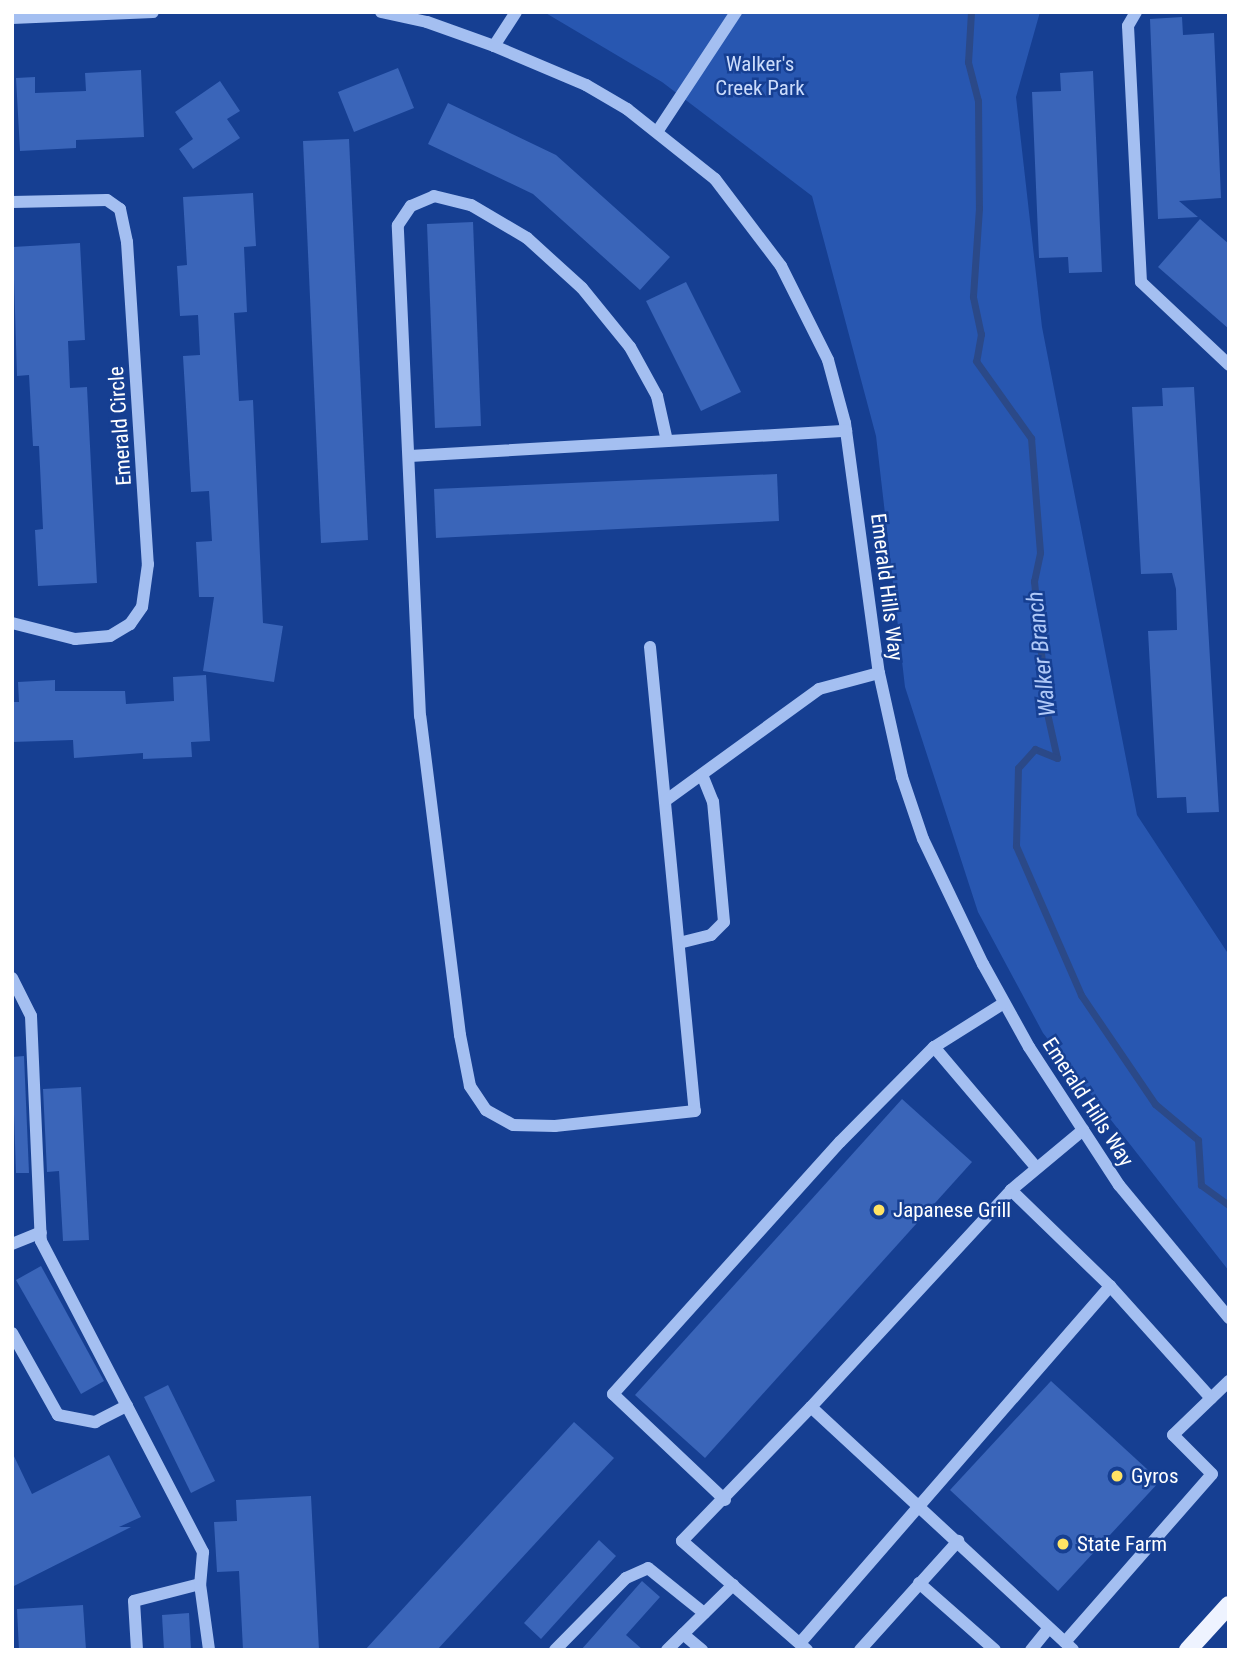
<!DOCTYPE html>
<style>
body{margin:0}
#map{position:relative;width:1241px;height:1662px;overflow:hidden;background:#163f92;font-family:"Roboto Condensed",sans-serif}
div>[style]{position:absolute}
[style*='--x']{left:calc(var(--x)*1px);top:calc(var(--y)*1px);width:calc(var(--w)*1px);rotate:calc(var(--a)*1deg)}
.green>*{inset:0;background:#2857b1}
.stream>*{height:7px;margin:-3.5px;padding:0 3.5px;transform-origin:3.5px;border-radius:3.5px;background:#2b4988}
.building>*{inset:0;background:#3a65b9}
.minor>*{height:12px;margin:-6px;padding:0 6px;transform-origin:6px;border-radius:6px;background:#a4bff1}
.major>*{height:18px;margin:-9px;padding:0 9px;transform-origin:9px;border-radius:9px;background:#eef3ff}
.dots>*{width:19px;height:19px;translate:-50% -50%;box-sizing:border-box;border:4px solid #163f92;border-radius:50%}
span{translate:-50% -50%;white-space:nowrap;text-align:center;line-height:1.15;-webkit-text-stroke:5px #163f92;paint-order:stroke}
.park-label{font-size:21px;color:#cbdcfc}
.street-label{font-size:21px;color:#fff}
.poi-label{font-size:21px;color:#fff}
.left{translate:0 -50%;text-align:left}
.water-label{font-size:23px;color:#b0c9f8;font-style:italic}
.frame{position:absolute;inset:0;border:14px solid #fff;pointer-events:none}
</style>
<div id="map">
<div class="green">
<i style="clip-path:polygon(544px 12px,1040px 12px,1016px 97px,1042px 327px,1137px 815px,1229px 955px,1229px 1271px,1043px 1033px,978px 912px,905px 687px,876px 436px,812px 196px,662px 82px)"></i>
</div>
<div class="stream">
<i style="--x:971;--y:12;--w:50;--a:93.4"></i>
<i style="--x:968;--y:62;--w:40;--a:75.6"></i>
<i style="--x:978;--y:101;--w:107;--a:89.5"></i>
<i style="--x:979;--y:208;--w:89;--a:93.9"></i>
<i style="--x:973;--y:297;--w:38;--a:78"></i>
<i style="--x:981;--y:334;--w:27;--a:100"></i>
<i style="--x:976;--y:361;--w:95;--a:54.5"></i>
<i style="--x:1031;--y:438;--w:115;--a:85.5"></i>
<i style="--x:1040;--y:553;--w:29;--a:102"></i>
<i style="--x:1034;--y:581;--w:133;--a:84.4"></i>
<i style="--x:1047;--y:713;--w:46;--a:77.5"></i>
<i style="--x:1057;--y:758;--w:24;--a:-158"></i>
<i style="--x:1035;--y:749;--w:25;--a:132"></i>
<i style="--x:1018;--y:768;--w:78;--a:91.5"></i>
<i style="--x:1016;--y:846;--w:163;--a:66.4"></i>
<i style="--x:1081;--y:995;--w:132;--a:55.8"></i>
<i style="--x:1155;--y:1104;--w:56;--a:39.9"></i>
<i style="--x:1198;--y:1140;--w:45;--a:86.2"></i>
<i style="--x:1201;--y:1185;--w:34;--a:36"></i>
</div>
<div class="building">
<i style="clip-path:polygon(1182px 17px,1183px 35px,1214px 33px,1221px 198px,1179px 201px,1198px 217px,1158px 219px,1150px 19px)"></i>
<i style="clip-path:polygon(398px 68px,414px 108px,354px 132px,338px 92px)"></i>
<i style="clip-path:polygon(141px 70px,144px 137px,76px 140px,76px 148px,20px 151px,16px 78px,35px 77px,35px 93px,86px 91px,85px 73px)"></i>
<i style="clip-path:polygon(1093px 71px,1102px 272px,1069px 273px,1068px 257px,1039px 258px,1032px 92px,1061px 91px,1060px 73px)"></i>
<i style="clip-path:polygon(220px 81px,240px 111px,227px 119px,240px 138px,193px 169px,179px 149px,193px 139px,175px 112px)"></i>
<i style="clip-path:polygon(448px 103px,556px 155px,670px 257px,640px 290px,533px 194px,428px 144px)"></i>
<i style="clip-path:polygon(349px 139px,368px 540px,321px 543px,303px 141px)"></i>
<i style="clip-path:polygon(253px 193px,256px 246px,244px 247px,247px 312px,234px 313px,239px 401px,253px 400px,263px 623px,283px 626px,274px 682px,203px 671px,214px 597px,199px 597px,196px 542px,212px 541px,209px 491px,191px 492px,183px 356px,200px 355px,198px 315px,180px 316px,177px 266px,187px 265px,183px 197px)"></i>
<i style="clip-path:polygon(1200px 219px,1229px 244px,1229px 329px,1158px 267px)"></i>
<i style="clip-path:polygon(473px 222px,481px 426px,435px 428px,427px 224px)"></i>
<i style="clip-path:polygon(80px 243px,85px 340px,68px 341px,70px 388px,87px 387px,97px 583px,38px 586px,35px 530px,43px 529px,39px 446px,33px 446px,29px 375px,17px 376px,13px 247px)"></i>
<i style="clip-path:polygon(686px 282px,741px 392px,701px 411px,646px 301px)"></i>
<i style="clip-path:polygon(1194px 387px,1219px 812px,1187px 813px,1186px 797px,1157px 798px,1148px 631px,1177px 630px,1176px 589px,1172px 573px,1141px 574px,1132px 407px,1163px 406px,1162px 388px)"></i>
<i style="clip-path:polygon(777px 474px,779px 521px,436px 538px,434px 489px)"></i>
<i style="clip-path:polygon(206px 675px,210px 741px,191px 742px,192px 757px,143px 759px,143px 753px,74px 758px,73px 740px,12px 742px,12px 702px,19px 702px,18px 682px,55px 680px,55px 691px,125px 691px,126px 704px,174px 701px,173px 677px)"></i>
<i style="clip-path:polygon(24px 1056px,29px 1173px,16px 1173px,12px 1057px)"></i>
<i style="clip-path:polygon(81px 1087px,89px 1240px,63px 1241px,59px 1171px,47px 1172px,43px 1089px)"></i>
<i style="clip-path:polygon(902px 1099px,972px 1162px,705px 1458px,635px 1395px)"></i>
<i style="clip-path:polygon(41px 1266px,104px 1381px,81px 1394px,16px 1280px)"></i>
<i style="clip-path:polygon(1051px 1381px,1160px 1481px,1058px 1591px,950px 1490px)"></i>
<i style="clip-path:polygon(168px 1385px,215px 1481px,191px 1493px,144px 1397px)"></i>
<i style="clip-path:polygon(574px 1422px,614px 1458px,437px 1650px,365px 1650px)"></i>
<i style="clip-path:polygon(12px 1452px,32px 1494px,109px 1455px,141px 1517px,119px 1527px,131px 1527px,12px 1587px)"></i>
<i style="clip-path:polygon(311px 1496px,319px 1650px,243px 1650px,239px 1571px,217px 1572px,214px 1522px,237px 1521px,236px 1500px)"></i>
<i style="clip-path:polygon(599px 1540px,616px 1556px,541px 1639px,524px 1623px)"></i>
<i style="clip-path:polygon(642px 1581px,660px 1597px,626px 1635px,643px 1650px,581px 1650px)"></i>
<i style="clip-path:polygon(83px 1605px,86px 1650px,19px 1650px,17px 1609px)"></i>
<i style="clip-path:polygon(189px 1613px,191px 1650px,164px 1650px,162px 1615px)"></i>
</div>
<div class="minor">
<i style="--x:381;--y:12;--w:47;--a:12.3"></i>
<i style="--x:427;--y:22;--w:71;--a:19.7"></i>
<i style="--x:494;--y:46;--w:100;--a:23"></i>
<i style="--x:586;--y:85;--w:48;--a:30.3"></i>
<i style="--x:627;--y:109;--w:112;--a:38.5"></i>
<i style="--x:715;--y:179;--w:109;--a:52.8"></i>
<i style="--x:781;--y:266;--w:105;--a:63.4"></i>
<i style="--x:828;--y:360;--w:65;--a:74.9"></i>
<i style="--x:845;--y:423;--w:252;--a:82.3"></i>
<i style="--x:879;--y:673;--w:107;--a:77.5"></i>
<i style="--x:902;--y:777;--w:65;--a:71.3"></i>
<i style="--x:923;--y:839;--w:139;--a:64.4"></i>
<i style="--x:983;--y:964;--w:95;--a:61"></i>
<i style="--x:1029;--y:1047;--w:165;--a:56.9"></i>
<i style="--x:1119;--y:1185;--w:173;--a:50.4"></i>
<i style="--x:1136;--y:12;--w:16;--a:120"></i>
<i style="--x:1128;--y:26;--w:256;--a:87.1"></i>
<i style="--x:1141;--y:282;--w:121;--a:43.3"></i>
<i style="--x:12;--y:18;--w:141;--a:-2.4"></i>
<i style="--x:494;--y:46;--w:40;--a:-57.1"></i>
<i style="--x:657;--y:132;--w:144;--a:-56.6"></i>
<i style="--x:12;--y:202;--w:95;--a:-1.2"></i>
<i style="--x:107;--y:200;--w:16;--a:35"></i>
<i style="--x:120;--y:209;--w:34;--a:78"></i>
<i style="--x:127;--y:242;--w:323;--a:86.3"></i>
<i style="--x:148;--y:564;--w:43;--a:97.9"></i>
<i style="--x:142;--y:607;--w:21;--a:125"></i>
<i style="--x:130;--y:624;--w:23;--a:149"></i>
<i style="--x:110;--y:636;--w:35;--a:175"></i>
<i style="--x:75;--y:639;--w:65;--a:-165.7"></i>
<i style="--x:410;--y:456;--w:437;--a:-3.3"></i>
<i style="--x:650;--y:647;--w:466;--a:84.5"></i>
<i style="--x:695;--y:1111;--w:141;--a:173.9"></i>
<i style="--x:555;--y:1126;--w:42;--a:-178.6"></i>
<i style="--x:513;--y:1125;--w:31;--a:-151"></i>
<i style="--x:486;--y:1110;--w:29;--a:-124"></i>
<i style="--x:470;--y:1086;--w:52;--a:-101.1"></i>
<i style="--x:460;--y:1035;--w:321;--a:-97.1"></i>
<i style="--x:420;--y:716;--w:491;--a:-92.6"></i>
<i style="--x:398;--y:225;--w:23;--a:-56"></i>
<i style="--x:411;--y:206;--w:25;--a:-23"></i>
<i style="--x:434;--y:196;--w:38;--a:14"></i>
<i style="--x:471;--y:205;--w:65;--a:30.5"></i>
<i style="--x:527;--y:238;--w:74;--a:42.3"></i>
<i style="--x:582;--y:288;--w:76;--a:50.9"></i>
<i style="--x:630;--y:347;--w:56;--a:61.1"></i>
<i style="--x:657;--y:396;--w:46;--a:77.5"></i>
<i style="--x:665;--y:801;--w:190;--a:-36"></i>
<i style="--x:819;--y:689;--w:62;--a:-14.9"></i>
<i style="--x:679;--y:943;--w:33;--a:-14"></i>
<i style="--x:711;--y:935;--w:18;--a:-45"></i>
<i style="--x:724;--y:922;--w:121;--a:-95.2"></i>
<i style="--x:713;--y:802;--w:29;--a:-112"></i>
<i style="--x:12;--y:978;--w:42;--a:63.4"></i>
<i style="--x:31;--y:1016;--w:225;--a:87.5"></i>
<i style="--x:41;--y:1241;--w:351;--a:62.5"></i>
<i style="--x:203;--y:1552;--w:32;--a:95"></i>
<i style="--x:200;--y:1584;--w:68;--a:165.6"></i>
<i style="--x:134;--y:1601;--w:49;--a:86.5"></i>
<i style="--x:1004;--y:1003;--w:83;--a:147.8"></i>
<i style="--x:934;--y:1047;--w:156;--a:49.7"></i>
<i style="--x:12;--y:1244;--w:31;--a:-22"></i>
<i style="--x:1110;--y:1286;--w:151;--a:48"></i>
<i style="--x:12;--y:1333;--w:94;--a:60.7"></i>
<i style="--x:58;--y:1415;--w:38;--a:11"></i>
<i style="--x:95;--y:1422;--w:36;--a:-27"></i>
<i style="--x:811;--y:1407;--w:295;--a:-47.3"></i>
<i style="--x:725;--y:1500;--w:154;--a:-136.6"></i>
<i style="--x:613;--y:1394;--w:339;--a:-48"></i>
<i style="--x:840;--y:1142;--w:134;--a:-45.3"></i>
<i style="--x:919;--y:1583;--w:101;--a:41.4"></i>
<i style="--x:200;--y:1584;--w:67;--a:82.2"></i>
<i style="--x:683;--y:1634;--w:25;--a:40"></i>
<i style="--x:1065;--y:1642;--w:223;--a:-48.8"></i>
<i style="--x:1212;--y:1474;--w:55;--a:-135"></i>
<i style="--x:1173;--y:1435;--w:78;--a:-44"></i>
<i style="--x:800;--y:1643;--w:473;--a:-49"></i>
<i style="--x:1110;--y:1286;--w:138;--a:-135.9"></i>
<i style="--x:1011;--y:1190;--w:94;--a:-39.8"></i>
<i style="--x:555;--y:1650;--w:101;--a:-45.4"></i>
<i style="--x:626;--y:1578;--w:24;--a:-24"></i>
<i style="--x:648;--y:1568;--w:72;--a:38.8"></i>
<i style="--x:667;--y:1650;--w:93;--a:-44.6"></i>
<i style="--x:807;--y:1650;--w:166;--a:-138.9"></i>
<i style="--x:682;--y:1541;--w:186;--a:-46.1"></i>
<i style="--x:811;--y:1407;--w:357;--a:42.8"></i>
<i style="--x:860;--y:1650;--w:147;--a:-48"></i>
<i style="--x:1031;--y:1650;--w:28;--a:-51"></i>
</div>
<div class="major">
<i style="--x:1188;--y:1650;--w:61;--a:-47.7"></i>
</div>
<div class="dots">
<i style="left:879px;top:1210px;background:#ffe364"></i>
<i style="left:1117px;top:1476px;background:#ffe364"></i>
<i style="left:1063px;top:1544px;background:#ffe364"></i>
</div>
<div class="park-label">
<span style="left:760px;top:76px">Walker's<br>Creek Park</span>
</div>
<div class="street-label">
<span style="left:120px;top:426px;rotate:-94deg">Emerald Circle</span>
<span style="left:887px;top:587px;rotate:83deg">Emerald Hills Way</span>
<span style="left:1088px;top:1102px;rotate:57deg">Emerald Hills Way</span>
</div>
<div class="poi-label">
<span class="left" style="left:893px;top:1210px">Japanese Grill</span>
<span class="left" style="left:1131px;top:1476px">Gyros</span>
<span class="left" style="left:1077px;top:1544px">State Farm</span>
</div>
<div class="water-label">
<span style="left:1042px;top:654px;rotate:-96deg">Walker Branch</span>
</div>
<div class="frame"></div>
</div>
